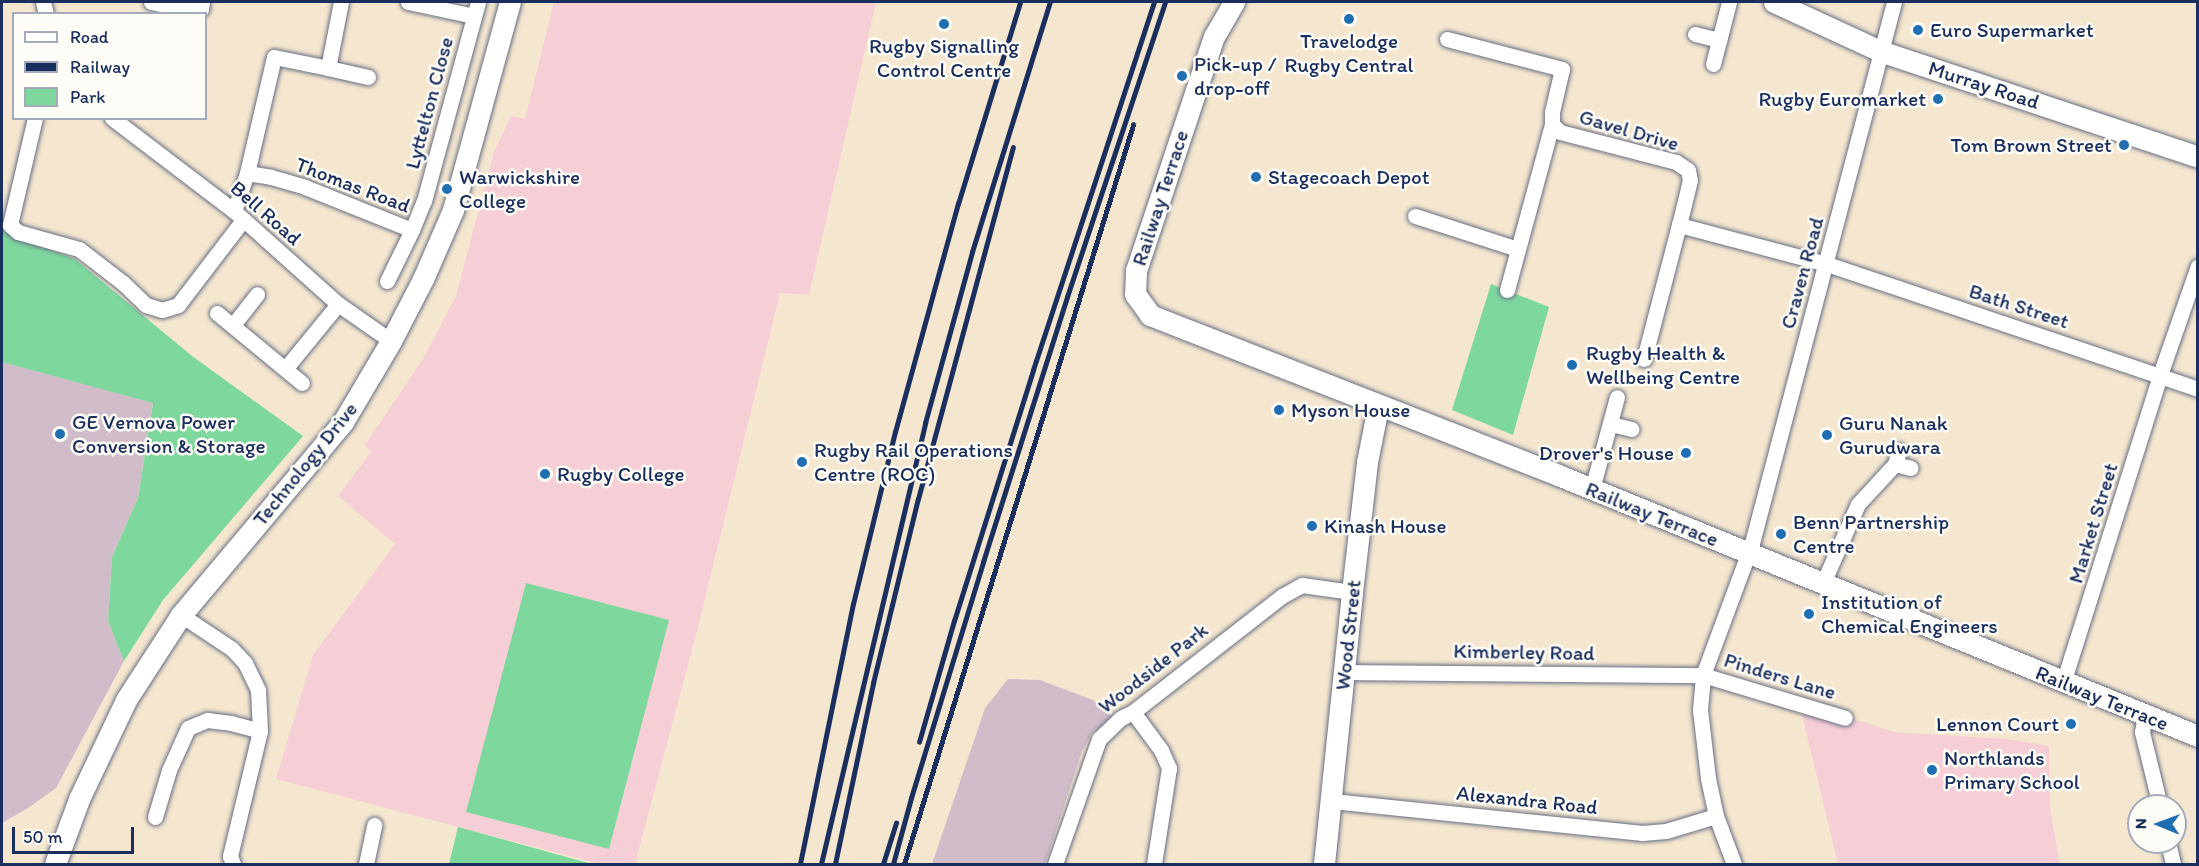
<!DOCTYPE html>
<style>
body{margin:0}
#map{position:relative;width:2199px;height:866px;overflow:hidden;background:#f5e7cf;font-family:Itim,sans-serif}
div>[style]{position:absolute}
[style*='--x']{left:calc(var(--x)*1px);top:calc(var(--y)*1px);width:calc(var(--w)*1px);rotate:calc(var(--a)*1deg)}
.built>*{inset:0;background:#f6cfd6}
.industrial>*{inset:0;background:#d1bdc9}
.green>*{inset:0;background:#7ed89e}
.roads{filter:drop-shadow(0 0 2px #676f86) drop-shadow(0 0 2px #676f86)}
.street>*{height:15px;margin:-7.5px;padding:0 7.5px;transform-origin:7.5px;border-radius:7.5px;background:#fff}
.secondary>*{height:21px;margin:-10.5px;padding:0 10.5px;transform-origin:10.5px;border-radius:10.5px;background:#fff}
.rail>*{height:4.5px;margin:-2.25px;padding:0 2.25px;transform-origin:2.25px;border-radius:2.25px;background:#1b2f5e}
.dots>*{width:16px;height:16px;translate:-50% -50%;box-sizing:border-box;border:3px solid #fdfcf7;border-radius:50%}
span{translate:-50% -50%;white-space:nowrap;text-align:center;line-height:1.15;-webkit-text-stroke:5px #fdfcf7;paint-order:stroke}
.poi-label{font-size:21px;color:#1b2f5e}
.left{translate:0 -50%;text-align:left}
.right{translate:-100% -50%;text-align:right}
.street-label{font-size:21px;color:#1b2f5e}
.frame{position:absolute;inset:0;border:3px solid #1b2f5e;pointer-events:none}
.legend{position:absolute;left:12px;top:12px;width:195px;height:108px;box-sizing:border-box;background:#fdfcf7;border:2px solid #a3aaba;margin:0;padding:8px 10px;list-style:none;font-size:18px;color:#1b2f5e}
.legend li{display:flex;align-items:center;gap:12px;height:30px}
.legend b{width:30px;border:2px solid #a3aaba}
.north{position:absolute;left:2127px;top:794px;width:60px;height:60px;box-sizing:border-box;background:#fdfcf7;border:2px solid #a3aaba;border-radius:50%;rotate:271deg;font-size:16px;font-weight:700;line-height:24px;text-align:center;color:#1b2f5e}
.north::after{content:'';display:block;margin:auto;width:21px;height:27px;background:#1f6fb2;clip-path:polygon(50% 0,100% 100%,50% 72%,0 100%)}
.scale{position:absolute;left:12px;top:827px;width:122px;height:27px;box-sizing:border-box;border:3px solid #1b2f5e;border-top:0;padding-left:8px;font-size:18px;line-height:21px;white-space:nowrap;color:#1b2f5e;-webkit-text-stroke:4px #fdfcf7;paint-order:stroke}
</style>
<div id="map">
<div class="built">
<i style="clip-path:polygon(554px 2px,876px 2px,809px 295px,780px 293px,698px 627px,635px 864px,600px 864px,276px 779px,313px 655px,395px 544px,338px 496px,371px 452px,365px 445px,423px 359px,456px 296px,494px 152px,511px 116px,525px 119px)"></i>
<i style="clip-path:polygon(1832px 712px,1894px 732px,2006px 739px,2049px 746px,2050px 809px,2060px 864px,1838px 864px,1802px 715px)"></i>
</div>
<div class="industrial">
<i style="clip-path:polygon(2px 362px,153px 402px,138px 498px,112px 557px,108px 621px,124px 661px,56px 788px,28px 808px,2px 823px)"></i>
<i style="clip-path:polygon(1008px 679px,1040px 680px,1093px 700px,1112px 716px,1110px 723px,1093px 731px,1082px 751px,1045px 864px,932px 864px,985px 708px)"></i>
</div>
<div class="green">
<i style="clip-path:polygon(2px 225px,12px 236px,75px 259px,192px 356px,303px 436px,163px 600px,124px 661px,108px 621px,112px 557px,138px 498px,153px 403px,2px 362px)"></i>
<i style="clip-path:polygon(1491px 284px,1549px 307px,1513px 435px,1452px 410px)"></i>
<i style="clip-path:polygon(526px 583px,669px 620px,609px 849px,466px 812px)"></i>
<i style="clip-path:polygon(458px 827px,592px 864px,449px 864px)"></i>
</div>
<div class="roads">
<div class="street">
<i style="--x:43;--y:2;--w:12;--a:76"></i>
<i style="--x:151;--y:2;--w:29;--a:12"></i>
<i style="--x:179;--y:8;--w:22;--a:3"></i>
<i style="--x:201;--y:9;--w:7;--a:-82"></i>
<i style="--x:408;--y:2;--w:67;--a:12"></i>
<i style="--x:1695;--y:34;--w:25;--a:14"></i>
<i style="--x:1447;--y:39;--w:119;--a:14.6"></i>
<i style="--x:1562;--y:69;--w:44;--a:103.1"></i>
<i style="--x:1552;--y:112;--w:12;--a:90"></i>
<i style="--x:1552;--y:124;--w:11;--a:45"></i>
<i style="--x:1560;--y:132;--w:120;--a:14.5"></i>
<i style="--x:1676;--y:162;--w:14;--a:34"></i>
<i style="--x:1688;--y:170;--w:10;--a:79"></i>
<i style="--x:1690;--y:180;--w:46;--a:103.7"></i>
<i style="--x:1679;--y:225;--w:153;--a:14.8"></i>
<i style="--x:1827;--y:264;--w:391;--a:18.6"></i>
<i style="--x:1713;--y:64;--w:64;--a:-75.5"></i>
<i style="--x:328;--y:68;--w:41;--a:12.7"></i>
<i style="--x:35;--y:118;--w:110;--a:103.2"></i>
<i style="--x:10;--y:225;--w:11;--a:41"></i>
<i style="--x:18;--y:232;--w:63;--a:15.6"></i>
<i style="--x:79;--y:249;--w:56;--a:37.7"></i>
<i style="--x:123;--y:283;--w:32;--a:44"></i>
<i style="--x:146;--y:305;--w:17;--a:17"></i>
<i style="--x:162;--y:310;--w:17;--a:-17"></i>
<i style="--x:178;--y:305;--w:107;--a:-52.6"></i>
<i style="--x:112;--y:118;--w:153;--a:37.3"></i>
<i style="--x:234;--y:211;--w:140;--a:41.8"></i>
<i style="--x:338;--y:304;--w:65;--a:34.9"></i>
<i style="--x:247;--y:173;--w:24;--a:9"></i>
<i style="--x:271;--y:177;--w:35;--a:16"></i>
<i style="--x:305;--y:187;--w:115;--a:21.9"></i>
<i style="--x:412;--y:230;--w:31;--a:-68"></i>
<i style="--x:424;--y:201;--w:206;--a:-74.8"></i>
<i style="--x:234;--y:211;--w:40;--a:-71.1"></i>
<i style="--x:247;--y:173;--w:119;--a:-76.9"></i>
<i style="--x:274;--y:57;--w:55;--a:11.5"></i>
<i style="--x:328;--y:68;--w:67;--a:-78.9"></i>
<i style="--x:1415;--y:216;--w:108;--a:17.8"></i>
<i style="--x:387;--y:281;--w:57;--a:-63.9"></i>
<i style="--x:1507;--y:290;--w:172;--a:-74.8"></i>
<i style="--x:217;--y:313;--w:110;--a:39.5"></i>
<i style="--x:233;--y:325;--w:39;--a:-52"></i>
<i style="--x:1644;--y:359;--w:138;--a:-75.4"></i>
<i style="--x:285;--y:369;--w:84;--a:-50.8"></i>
<i style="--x:1611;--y:424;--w:21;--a:14"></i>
<i style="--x:1895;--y:464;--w:16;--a:14"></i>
<i style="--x:1592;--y:489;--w:95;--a:-74.8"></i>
<i style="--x:1823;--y:583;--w:86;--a:-66.1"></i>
<i style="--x:1858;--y:504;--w:54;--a:-47.2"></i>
<i style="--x:1895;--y:464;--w:14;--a:-73"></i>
<i style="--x:181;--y:615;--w:61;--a:33.7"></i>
<i style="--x:232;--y:649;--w:19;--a:47"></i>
<i style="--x:245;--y:663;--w:30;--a:64"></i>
<i style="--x:258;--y:690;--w:41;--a:87.2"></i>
<i style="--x:260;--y:731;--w:129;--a:103.5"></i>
<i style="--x:230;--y:856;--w:9;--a:69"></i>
<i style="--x:1344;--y:672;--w:359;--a:0.5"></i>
<i style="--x:1703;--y:675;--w:148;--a:16.8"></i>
<i style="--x:2063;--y:683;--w:323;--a:-72.5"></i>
<i style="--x:2160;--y:375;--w:115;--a:-70.8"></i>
<i style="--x:1133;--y:712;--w:47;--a:53.6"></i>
<i style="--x:1161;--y:750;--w:20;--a:66"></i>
<i style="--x:1169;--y:768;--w:97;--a:98.9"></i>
<i style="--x:2145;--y:715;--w:17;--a:100"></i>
<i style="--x:2142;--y:732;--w:76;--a:76.3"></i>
<i style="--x:1332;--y:801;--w:312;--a:5.9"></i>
<i style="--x:1642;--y:833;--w:24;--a:-5"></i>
<i style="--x:1666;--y:831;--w:52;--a:-16.7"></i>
<i style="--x:155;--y:817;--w:49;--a:-73.4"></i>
<i style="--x:169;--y:770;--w:46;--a:-65.7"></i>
<i style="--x:188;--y:728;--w:21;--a:-23"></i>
<i style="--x:207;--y:720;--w:24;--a:7"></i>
<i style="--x:231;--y:723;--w:30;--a:15"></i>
<i style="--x:2168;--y:842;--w:23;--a:77"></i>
<i style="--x:366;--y:864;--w:40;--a:-78"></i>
<i style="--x:1055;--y:864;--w:133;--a:-70.6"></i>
<i style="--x:1099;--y:739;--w:30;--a:-44"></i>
<i style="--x:1121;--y:718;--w:13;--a:-27"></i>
<i style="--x:1133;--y:712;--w:189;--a:-37.9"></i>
<i style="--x:1282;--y:596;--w:23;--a:-29"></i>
<i style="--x:1302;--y:585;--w:50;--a:8"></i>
<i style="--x:1734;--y:864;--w:51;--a:-110.6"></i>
<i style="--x:1716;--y:816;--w:39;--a:-102"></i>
<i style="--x:1708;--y:778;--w:68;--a:-96.7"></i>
<i style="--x:1700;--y:710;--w:35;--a:-85"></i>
<i style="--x:1703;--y:675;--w:141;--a:-69.6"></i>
<i style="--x:1752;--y:543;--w:559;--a:-75.29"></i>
</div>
<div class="secondary">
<i style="--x:1234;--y:2;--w:39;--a:120"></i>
<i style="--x:1214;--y:36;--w:247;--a:108.4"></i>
<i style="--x:1136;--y:270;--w:24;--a:92"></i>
<i style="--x:1135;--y:294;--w:26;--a:54"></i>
<i style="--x:1150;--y:315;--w:438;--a:21.4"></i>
<i style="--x:1558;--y:475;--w:691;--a:22.19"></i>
<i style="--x:1774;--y:2;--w:117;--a:24.8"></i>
<i style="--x:1880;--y:51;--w:335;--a:18.4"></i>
<i style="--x:55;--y:864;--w:69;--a:-69.7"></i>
<i style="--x:79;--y:799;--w:110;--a:-64.6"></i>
<i style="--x:126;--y:700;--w:101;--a:-57.1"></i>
<i style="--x:181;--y:615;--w:252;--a:-50"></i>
<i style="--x:343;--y:422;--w:94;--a:-59.3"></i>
<i style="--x:391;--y:341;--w:70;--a:-62.7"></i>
<i style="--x:423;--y:279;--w:75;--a:-66.5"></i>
<i style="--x:453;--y:210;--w:216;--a:-74.7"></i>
<i style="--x:1324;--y:864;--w:273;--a:-84.1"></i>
<i style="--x:1352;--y:592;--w:131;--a:-83.4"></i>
<i style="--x:1367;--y:462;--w:56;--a:-78.7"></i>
</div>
</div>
<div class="rail">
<i style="--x:919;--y:742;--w:126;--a:-73.9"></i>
<i style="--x:954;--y:621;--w:263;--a:-72.5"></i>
<i style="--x:1033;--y:370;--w:387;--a:-71.8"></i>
<i style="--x:800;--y:864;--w:265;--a:-78.5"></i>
<i style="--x:853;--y:604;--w:177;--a:-76.3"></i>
<i style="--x:895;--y:432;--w:237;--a:-74.6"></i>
<i style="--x:958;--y:204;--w:211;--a:-72.9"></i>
<i style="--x:821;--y:864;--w:453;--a:-76.7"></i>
<i style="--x:925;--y:423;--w:177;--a:-74.6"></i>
<i style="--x:972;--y:252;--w:262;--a:-72.7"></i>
<i style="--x:835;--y:864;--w:185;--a:-78.1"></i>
<i style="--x:873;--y:683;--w:189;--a:-76.3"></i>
<i style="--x:918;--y:499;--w:364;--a:-74.9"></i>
<i style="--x:883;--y:864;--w:43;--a:-72.4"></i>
<i style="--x:893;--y:864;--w:68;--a:-74.7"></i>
<i style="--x:911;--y:798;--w:247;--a:-73"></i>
<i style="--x:983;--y:562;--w:278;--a:-72.4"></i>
<i style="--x:1067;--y:297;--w:311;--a:-71.6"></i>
<i style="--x:904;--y:864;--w:774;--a:-72.78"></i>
</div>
<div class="dots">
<i style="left:1349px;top:19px;background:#1f6fb2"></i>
<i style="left:944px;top:24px;background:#1f6fb2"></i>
<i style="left:1918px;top:30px;background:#1f6fb2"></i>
<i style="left:1182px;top:76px;background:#1f6fb2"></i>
<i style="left:1938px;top:99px;background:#1f6fb2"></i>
<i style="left:2124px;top:145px;background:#1f6fb2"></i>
<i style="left:1256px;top:177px;background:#1f6fb2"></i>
<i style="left:447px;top:189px;background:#1f6fb2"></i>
<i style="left:1572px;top:365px;background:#1f6fb2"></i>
<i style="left:1279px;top:410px;background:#1f6fb2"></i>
<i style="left:60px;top:434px;background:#1f6fb2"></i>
<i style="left:1827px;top:435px;background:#1f6fb2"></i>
<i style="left:1686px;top:453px;background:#1f6fb2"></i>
<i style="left:802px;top:462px;background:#1f6fb2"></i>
<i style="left:545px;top:474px;background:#1f6fb2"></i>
<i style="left:1312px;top:526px;background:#1f6fb2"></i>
<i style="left:1781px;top:534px;background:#1f6fb2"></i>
<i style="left:1809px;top:614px;background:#1f6fb2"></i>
<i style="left:2071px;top:724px;background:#1f6fb2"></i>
<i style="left:1932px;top:770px;background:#1f6fb2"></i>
</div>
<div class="poi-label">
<span class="left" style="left:1930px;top:30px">Euro Supermarket</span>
<span style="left:1349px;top:53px">Travelodge<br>Rugby Central</span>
<span style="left:944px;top:58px">Rugby Signalling<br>Control Centre</span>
<span class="left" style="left:1194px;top:76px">Pick-up /<br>drop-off</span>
<span class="right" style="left:1926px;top:99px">Rugby Euromarket</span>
<span class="right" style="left:2112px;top:145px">Tom Brown Street</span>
<span class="left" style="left:459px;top:189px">Warwickshire<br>College</span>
<span class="left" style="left:1268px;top:177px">Stagecoach Depot</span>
<span class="left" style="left:1586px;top:365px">Rugby Health &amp;<br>Wellbeing Centre</span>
<span class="left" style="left:1291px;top:410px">Myson House</span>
<span class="left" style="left:72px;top:434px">GE Vernova Power<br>Conversion &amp; Storage</span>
<span class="left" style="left:1839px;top:435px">Guru Nanak<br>Gurudwara</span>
<span class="left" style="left:814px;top:462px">Rugby Rail Operations<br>Centre (ROC)</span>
<span class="right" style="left:1674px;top:453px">Drover's House</span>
<span class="left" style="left:557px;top:474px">Rugby College</span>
<span class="left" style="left:1793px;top:534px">Benn Partnership<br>Centre</span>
<span class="left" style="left:1324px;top:526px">Kinash House</span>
<span class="left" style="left:1821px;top:614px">Institution of<br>Chemical Engineers</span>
<span class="right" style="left:2059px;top:724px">Lennon Court</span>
<span class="left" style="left:1944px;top:770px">Northlands<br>Primary School</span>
</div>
<div class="street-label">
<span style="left:1984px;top:85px;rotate:18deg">Murray Road</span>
<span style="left:429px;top:103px;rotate:-75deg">Lyttelton Close</span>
<span style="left:1629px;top:130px;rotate:16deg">Gavel Drive</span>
<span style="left:353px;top:185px;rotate:21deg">Thomas Road</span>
<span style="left:1160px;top:198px;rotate:-72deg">Railway Terrace</span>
<span style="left:266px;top:213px;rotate:41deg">Bell Road</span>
<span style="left:1802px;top:273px;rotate:-75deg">Craven Road</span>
<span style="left:2019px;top:306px;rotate:18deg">Bath Street</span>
<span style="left:305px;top:464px;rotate:-51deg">Technology Drive</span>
<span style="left:1652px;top:514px;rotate:22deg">Railway Terrace</span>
<span style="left:2093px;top:523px;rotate:-73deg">Market Street</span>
<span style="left:1348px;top:635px;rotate:-84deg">Wood Street</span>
<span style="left:1524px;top:652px;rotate:1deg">Kimberley Road</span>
<span style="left:1153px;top:668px;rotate:-38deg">Woodside Park</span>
<span style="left:1780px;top:676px;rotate:17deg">Pinders Lane</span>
<span style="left:2102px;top:698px;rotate:22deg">Railway Terrace</span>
<span style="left:1527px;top:800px;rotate:6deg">Alexandra Road</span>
</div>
<div class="frame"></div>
<ul class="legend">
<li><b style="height:8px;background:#fff"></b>Road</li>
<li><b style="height:8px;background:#1b2f5e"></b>Railway</li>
<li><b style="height:16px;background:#7ed89e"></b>Park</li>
</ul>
<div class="north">N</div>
<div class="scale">50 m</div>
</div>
